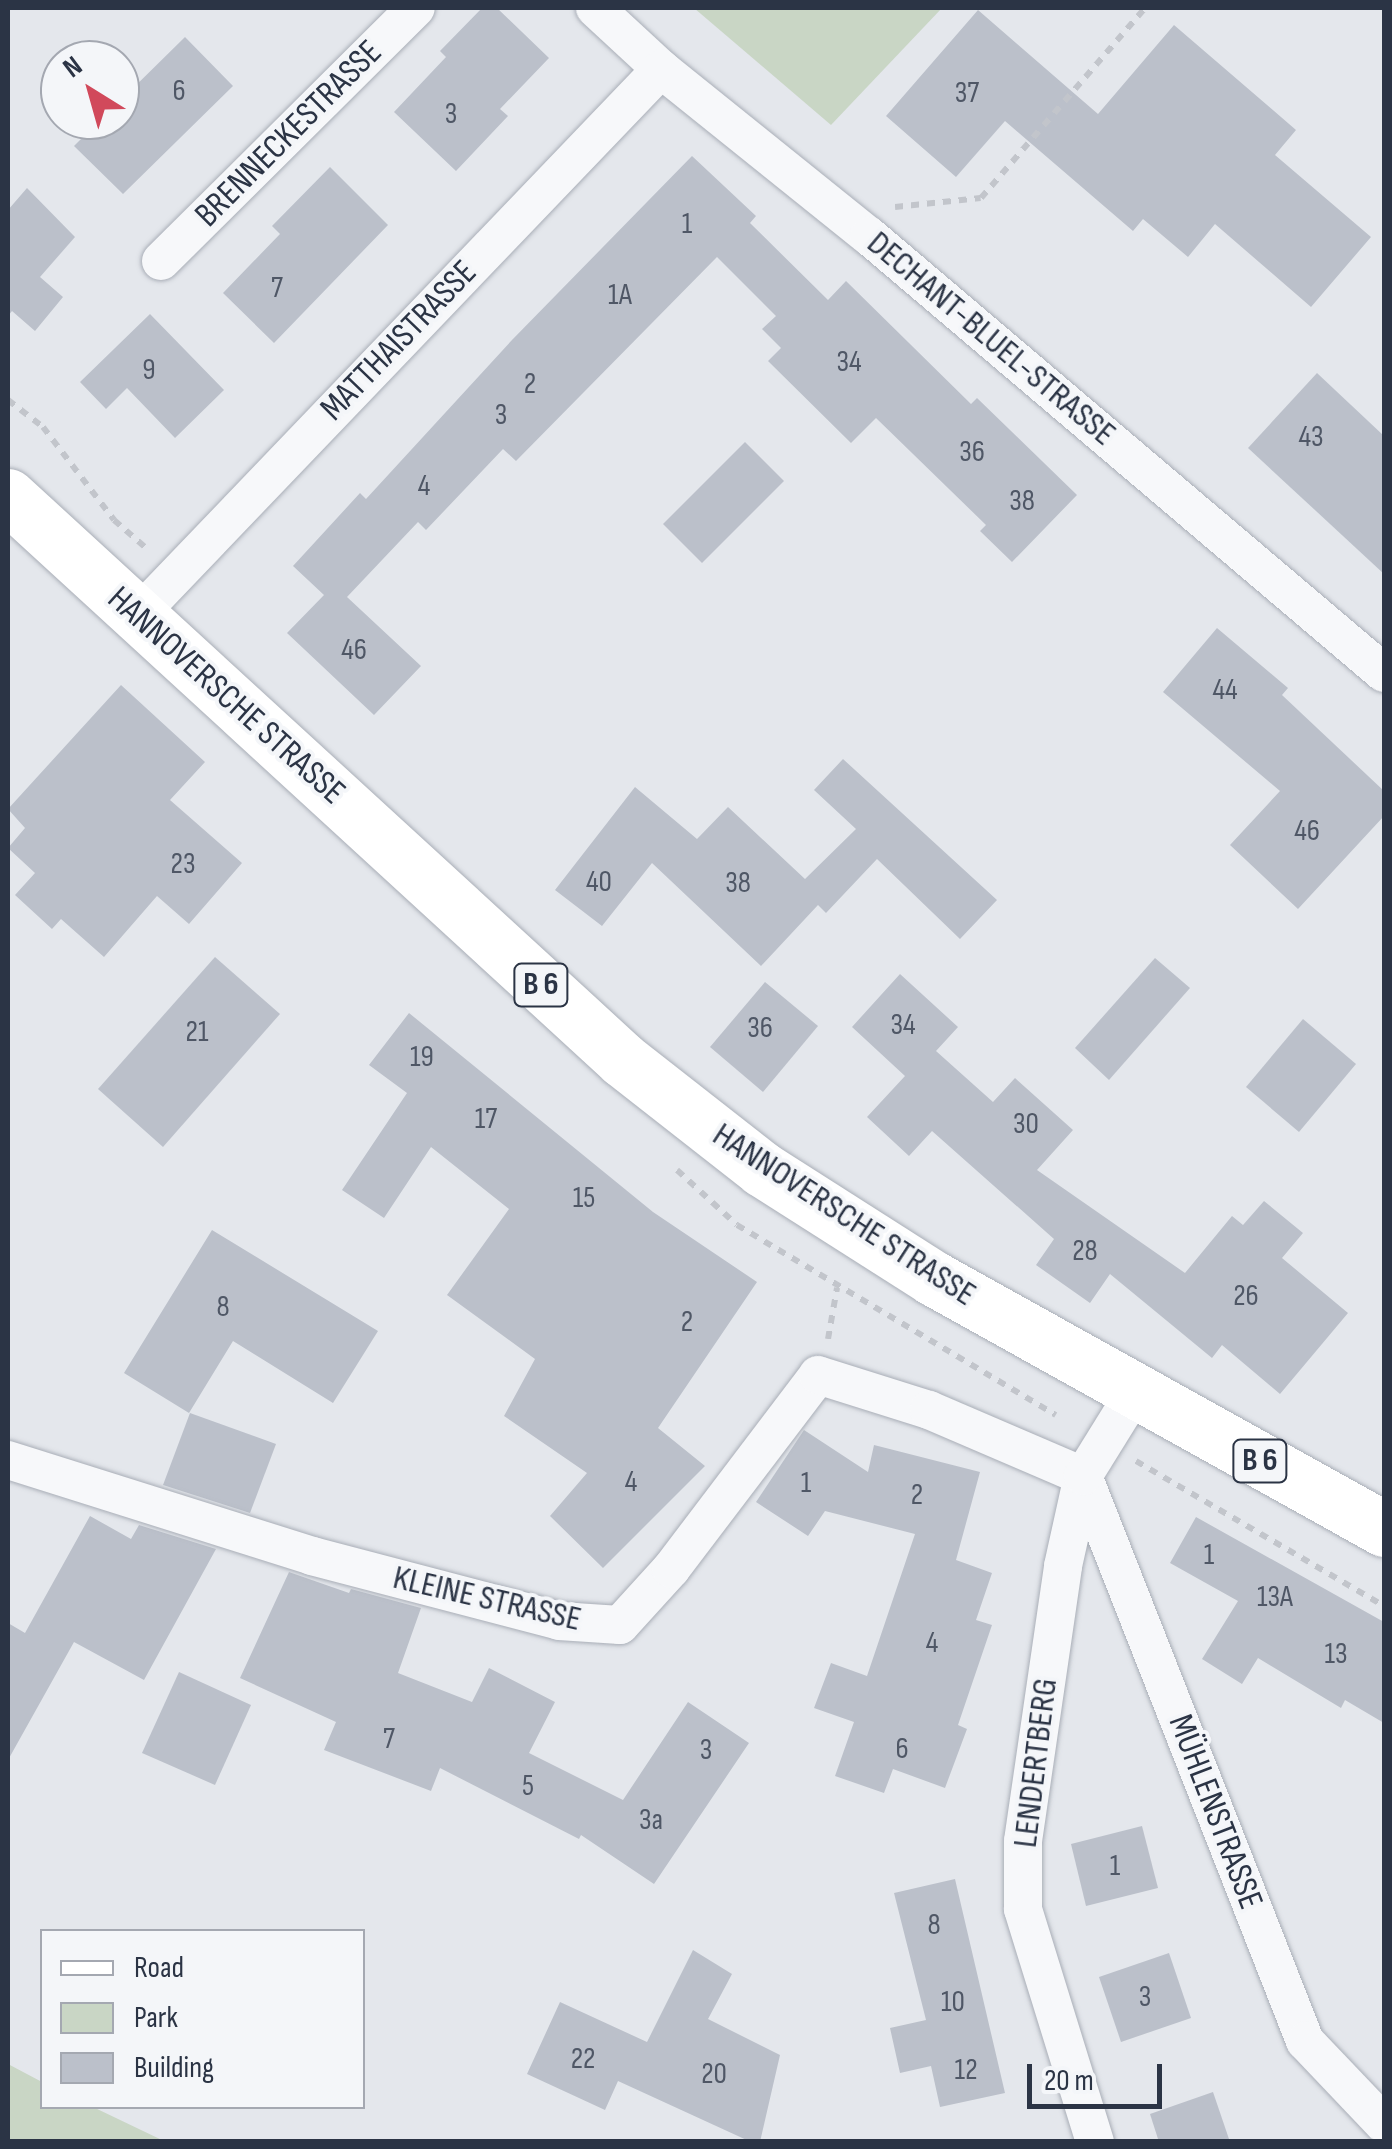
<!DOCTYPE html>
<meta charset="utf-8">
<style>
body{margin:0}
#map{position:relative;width:1392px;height:2149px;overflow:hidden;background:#e4e7ec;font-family:"Sofia Sans Condensed",sans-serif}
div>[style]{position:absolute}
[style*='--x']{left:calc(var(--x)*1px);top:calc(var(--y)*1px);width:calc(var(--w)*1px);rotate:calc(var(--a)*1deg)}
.green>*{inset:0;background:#c9d6c5}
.building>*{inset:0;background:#bbc0ca}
.path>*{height:6px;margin-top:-3px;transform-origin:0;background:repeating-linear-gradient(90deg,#c2c5cb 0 8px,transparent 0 16px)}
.roads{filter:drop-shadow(0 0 2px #a9aeb7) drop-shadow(0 0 2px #a9aeb7)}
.minor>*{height:38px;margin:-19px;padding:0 19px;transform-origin:19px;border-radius:19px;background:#f7f8fa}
.primary>*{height:55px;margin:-27.5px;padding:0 27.5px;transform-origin:27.5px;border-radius:27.5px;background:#fff}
span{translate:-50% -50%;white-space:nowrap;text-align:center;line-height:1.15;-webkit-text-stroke:8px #f4f6f9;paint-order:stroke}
.number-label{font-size:30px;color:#4f5766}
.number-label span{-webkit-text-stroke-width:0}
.shield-label span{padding:2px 8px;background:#f4f6f9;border:2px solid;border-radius:8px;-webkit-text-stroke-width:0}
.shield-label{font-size:32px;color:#2b3445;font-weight:700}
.street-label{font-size:35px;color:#2b3445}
.frame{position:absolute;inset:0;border:10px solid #2b3445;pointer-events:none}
.legend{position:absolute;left:40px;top:1929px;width:325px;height:180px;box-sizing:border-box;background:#f4f6f9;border:2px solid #a4a8b1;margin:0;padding:12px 18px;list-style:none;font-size:30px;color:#2b3445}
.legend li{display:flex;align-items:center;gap:20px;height:50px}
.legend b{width:50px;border:2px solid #a4a8b1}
.north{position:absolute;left:40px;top:40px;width:100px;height:100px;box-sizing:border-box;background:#f4f6f9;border:2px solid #a4a8b1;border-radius:50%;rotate:323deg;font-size:28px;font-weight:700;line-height:40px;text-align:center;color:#2b3445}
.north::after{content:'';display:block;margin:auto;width:35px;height:45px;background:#d1495b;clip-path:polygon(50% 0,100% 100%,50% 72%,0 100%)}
.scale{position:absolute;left:1027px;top:2064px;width:135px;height:45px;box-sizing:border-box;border:5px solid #2b3445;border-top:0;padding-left:12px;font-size:30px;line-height:35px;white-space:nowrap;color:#2b3445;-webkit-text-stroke:8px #f4f6f9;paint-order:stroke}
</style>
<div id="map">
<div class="green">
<i style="clip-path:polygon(694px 8px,942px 8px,831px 125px)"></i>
<i style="clip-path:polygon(8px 2064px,42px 2082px,42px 2106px,93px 2107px,164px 2141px,8px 2141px)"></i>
</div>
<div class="building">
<i style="clip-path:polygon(482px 8px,497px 8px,549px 58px,500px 109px,508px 116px,456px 171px,394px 112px,446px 57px,440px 51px)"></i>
<i style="clip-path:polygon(978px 10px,1098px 114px,1174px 25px,1296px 130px,1275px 155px,1371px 237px,1311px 307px,1215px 224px,1188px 257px,1143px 219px,1133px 231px,1005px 121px,956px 177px,886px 116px)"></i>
<i style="clip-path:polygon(185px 37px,233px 86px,123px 194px,74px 146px,100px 120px,120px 120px,120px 101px)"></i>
<i style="clip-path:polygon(692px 156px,756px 216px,750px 223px,828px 300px,846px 281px,971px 404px,977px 398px,1077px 495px,1012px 562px,980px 531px,986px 525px,876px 418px,851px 443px,768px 361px,781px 348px,762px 329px,776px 316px,717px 257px,516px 461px,503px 449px,426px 530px,418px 522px,347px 597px,421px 666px,374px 715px,287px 633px,324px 595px,293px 566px,360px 493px,366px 499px,512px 340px)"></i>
<i style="clip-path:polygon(330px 167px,388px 225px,274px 343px,223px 293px,280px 234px,272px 226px)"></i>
<i style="clip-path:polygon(27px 188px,75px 237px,40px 277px,63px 297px,35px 331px,12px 311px,8px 316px,8px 210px)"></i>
<i style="clip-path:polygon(150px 314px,224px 390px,175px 438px,127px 388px,106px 409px,80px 382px)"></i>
<i style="clip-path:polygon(1317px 373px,1384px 436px,1384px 574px,1248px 448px)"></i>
<i style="clip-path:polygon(745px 442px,784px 481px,702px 563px,663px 524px)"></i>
<i style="clip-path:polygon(1217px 628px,1288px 688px,1282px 695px,1384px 791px,1384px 816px,1298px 909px,1230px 845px,1280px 791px,1163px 692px)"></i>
<i style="clip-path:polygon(121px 685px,205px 762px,170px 800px,242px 863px,189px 924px,157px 896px,104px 957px,61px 919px,52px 929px,15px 895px,35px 873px,8px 848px,25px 828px,8px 809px)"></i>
<i style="clip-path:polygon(843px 759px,997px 900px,960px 939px,877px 859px,826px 913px,818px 905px,761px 966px,652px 863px,602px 926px,555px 890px,635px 787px,697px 839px,728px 807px,805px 879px,856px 829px,814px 790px)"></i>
<i style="clip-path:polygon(215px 957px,280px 1014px,163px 1147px,98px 1089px)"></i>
<i style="clip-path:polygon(1155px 958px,1190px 988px,1109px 1080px,1075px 1048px)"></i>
<i style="clip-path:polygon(900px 974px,958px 1027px,936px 1051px,993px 1102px,1015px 1078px,1073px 1130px,1037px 1170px,1185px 1273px,1232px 1216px,1243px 1225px,1264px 1201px,1303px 1233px,1282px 1258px,1348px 1313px,1280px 1394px,1222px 1345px,1212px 1358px,1110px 1274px,1090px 1303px,1036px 1265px,1054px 1239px,932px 1131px,909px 1156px,867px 1117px,905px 1076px,852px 1027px)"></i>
<i style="clip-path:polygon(765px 982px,818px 1026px,763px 1092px,710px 1047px)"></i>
<i style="clip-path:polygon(409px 1013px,653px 1212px,757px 1282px,658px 1428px,705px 1466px,603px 1568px,550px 1516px,587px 1473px,504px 1416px,535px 1359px,447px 1295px,509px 1209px,431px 1147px,384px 1218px,342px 1190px,407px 1093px,369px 1065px)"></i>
<i style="clip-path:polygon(1303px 1019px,1356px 1064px,1299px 1132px,1246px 1087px)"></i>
<i style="clip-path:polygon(212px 1230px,378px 1331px,333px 1403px,233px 1341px,189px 1413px,124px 1373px)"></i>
<i style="clip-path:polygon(190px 1413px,276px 1444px,250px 1513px,163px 1485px)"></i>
<i style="clip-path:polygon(804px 1430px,868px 1472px,874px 1445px,980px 1472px,956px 1560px,992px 1573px,976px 1620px,992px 1625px,958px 1725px,967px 1729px,945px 1788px,893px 1769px,884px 1793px,835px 1776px,854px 1722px,814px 1708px,831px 1663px,867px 1676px,915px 1534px,825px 1511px,808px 1536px,756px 1502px)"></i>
<i style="clip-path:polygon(90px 1516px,131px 1539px,139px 1525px,216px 1549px,144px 1680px,74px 1642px,8px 1760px,8px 1623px,25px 1633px)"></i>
<i style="clip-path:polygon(1196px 1517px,1384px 1622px,1384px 1723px,1345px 1700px,1341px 1708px,1258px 1658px,1242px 1684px,1202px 1659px,1238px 1601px,1170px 1563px)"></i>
<i style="clip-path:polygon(289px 1572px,349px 1593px,351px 1589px,421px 1608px,398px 1673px,472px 1702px,489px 1668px,555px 1702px,529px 1753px,623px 1800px,688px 1702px,749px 1743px,654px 1884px,581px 1835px,579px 1839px,440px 1768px,431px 1791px,324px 1750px,336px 1722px,240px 1678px)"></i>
<i style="clip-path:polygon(179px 1672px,251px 1705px,215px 1785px,142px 1753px)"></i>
<i style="clip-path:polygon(1142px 1826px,1158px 1888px,1086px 1906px,1071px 1844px)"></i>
<i style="clip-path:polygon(955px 1879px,1005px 2093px,940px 2107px,931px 2066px,900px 2073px,890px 2028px,926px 2020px,894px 1893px)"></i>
<i style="clip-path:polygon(693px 1950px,732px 1974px,708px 2019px,780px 2055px,760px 2142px,751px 2142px,618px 2081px,605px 2110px,527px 2074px,560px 2002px,647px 2042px)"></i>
<i style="clip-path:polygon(1169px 1953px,1191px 2018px,1121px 2042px,1099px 1977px)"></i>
<i style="clip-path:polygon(1213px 2092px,1230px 2142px,1159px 2142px,1150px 2114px)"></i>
</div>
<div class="path">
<i style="--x:895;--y:207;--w:86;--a:-6"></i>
<i style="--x:981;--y:198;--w:251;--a:-49.2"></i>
<i style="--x:8;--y:400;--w:44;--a:37.6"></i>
<i style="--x:43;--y:427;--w:117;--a:52.6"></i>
<i style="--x:114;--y:520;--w:43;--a:41.2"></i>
<i style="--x:677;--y:1170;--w:81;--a:42.5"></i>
<i style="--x:737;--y:1225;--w:371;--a:30.8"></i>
<i style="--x:828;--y:1339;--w:52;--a:-80"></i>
<i style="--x:1136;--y:1461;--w:287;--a:30.3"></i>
</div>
<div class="roads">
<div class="minor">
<i style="--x:595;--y:8;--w:90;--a:42.7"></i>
<i style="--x:661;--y:69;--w:267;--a:38.8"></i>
<i style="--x:869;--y:236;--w:675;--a:40.32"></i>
<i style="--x:161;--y:261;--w:359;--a:-44.8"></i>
<i style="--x:138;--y:615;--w:756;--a:-46.23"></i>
<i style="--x:8;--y:1460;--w:319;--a:17.5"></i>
<i style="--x:312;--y:1556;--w:255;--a:14.7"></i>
<i style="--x:559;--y:1621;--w:61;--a:3.8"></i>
<i style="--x:620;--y:1625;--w:76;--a:-47.7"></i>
<i style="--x:671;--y:1569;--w:243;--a:-52.8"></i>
<i style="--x:818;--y:1375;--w:116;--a:17.5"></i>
<i style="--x:929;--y:1410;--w:168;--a:23.2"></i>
<i style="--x:1083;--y:1476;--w:607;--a:68.55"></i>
<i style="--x:1305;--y:2041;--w:115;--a:46.4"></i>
<i style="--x:1095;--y:2142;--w:244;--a:-107.2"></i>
<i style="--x:1023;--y:1909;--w:68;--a:-90"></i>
<i style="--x:1023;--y:1841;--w:278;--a:-81.7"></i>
<i style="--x:1063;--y:1566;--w:92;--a:-77.5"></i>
<i style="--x:1083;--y:1476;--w:99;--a:-58.2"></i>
</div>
<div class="primary">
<i style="--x:8;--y:496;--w:834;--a:42.52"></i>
<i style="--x:623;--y:1060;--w:177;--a:38.1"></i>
<i style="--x:762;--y:1169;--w:203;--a:32.5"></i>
<i style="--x:933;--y:1278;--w:516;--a:29.1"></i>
</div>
</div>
<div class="number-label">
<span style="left:179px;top:91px">6</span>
<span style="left:967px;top:93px">37</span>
<span style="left:451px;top:114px">3</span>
<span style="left:687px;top:224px">1</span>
<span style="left:277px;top:288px">7</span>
<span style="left:620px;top:295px">1A</span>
<span style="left:849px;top:362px">34</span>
<span style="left:149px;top:370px">9</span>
<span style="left:530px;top:384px">2</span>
<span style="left:501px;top:415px">3</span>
<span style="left:1311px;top:437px">43</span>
<span style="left:972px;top:452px">36</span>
<span style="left:424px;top:486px">4</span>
<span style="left:1022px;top:501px">38</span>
<span style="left:354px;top:650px">46</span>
<span style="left:1225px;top:690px">44</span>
<span style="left:1307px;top:831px">46</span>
<span style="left:183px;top:864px">23</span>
<span style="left:599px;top:882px">40</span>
<span style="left:738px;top:883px">38</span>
<span style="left:903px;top:1025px">34</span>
<span style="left:760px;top:1028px">36</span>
<span style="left:197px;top:1032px">21</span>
<span style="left:422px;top:1057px">19</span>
<span style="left:486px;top:1119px">17</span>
<span style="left:1026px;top:1124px">30</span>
<span style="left:584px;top:1198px">15</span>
<span style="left:1085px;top:1251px">28</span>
<span style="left:1246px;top:1296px">26</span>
<span style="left:223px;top:1307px">8</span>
<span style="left:687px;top:1322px">2</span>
<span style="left:631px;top:1482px">4</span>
<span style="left:806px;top:1483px">1</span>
<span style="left:917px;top:1495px">2</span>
<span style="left:1209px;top:1555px">1</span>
<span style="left:1275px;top:1597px">13A</span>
<span style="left:932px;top:1643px">4</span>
<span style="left:1336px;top:1654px">13</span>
<span style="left:389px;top:1739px">7</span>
<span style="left:902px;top:1749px">6</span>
<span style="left:706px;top:1750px">3</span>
<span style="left:528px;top:1786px">5</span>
<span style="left:651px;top:1820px">3a</span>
<span style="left:1115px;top:1866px">1</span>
<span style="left:934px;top:1925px">8</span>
<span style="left:1145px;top:1997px">3</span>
<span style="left:953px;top:2002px">10</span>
<span style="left:583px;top:2059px">22</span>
<span style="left:966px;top:2070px">12</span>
<span style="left:714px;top:2074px">20</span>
</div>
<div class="shield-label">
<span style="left:541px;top:985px">B 6</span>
<span style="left:1260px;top:1461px">B 6</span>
</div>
<div class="street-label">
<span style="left:289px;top:134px;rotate:-45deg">BRENNECKESTRASSE</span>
<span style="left:991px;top:339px;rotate:40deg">DECHANT-BLUEL-STRASSE</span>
<span style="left:399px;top:341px;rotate:-46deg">MATTHAISTRASSE</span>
<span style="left:226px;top:696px;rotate:42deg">HANNOVERSCHE STRASSE</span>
<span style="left:844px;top:1215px;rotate:33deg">HANNOVERSCHE STRASSE</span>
<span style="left:487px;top:1599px;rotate:13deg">KLEINE STRASSE</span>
<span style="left:1036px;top:1763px;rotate:-83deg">LENDERTBERG</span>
<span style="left:1215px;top:1812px;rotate:69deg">MÜHLENSTRASSE</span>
</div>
<div class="frame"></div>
<ul class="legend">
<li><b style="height:12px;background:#fff"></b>Road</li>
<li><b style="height:28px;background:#c9d6c5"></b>Park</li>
<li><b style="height:28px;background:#bbc0ca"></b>Building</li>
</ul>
<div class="north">N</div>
<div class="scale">20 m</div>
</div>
